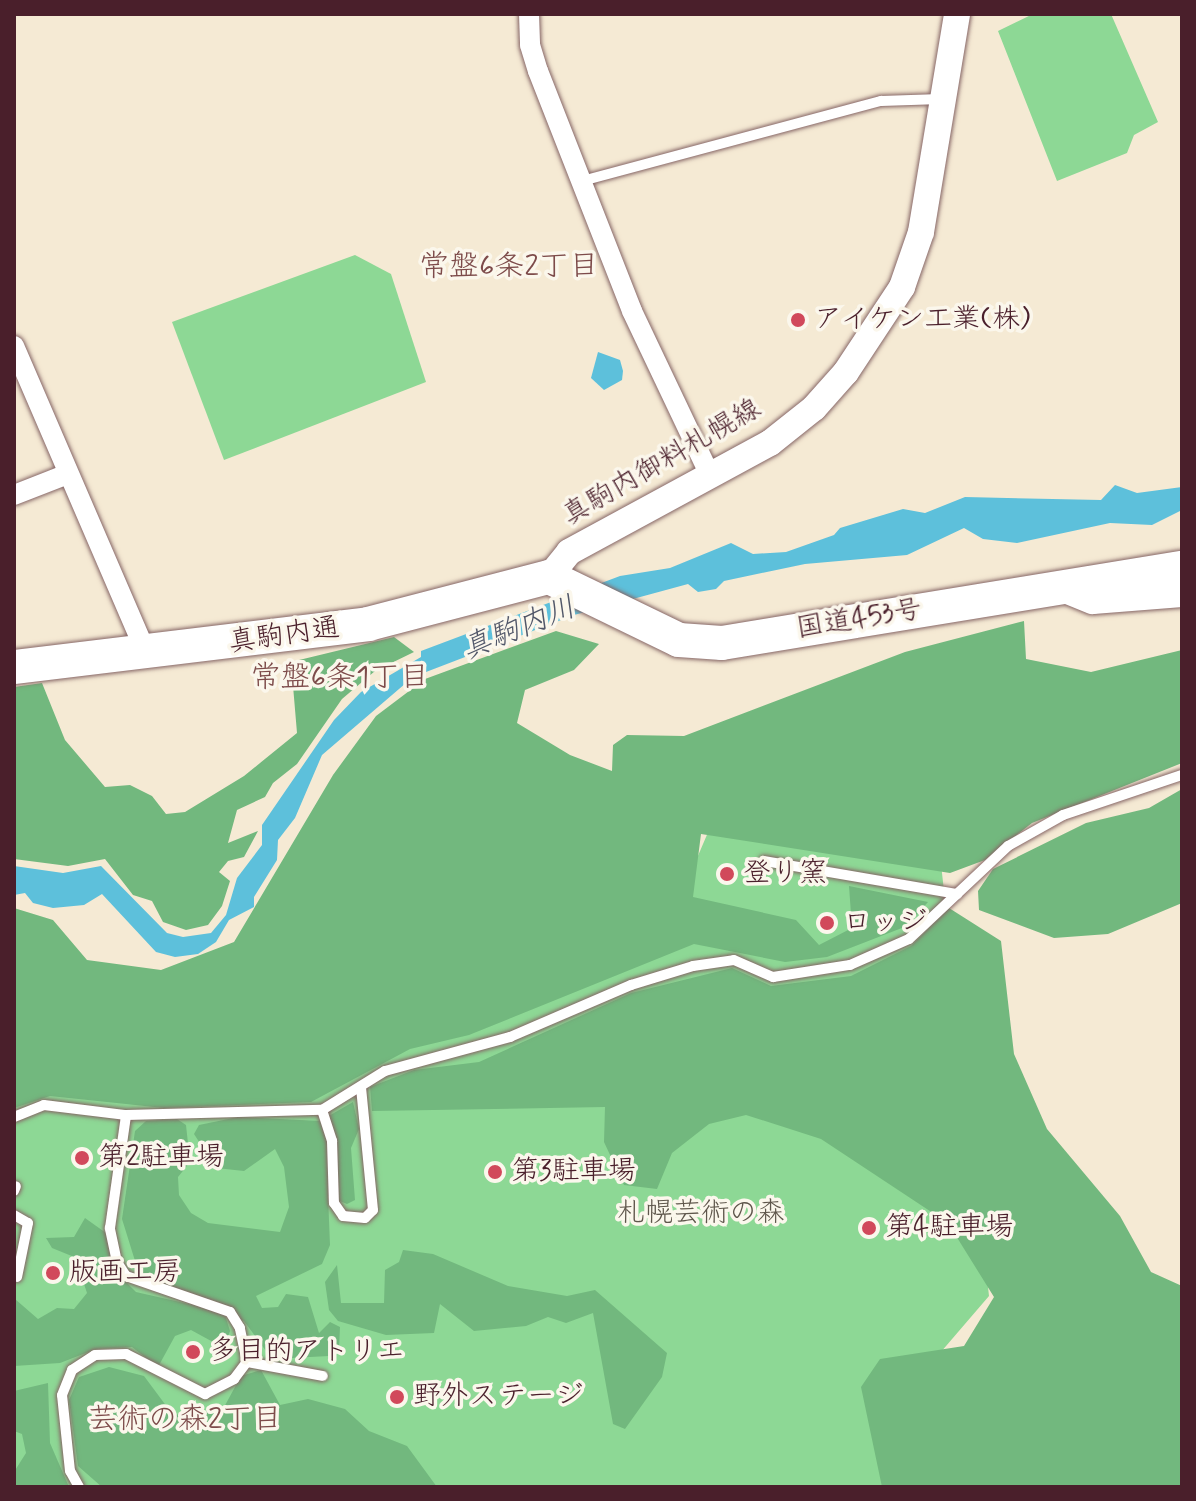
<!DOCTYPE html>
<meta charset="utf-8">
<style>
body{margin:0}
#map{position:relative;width:1196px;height:1501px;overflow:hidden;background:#f5ead4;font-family:Mynerve,"Klee One",sans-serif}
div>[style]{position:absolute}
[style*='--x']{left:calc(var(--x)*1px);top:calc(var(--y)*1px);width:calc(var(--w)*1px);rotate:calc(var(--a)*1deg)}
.green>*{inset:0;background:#8dd895}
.forest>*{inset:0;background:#72b87e}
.water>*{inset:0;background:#5dc0db}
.roads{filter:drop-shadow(0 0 2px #866666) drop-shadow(0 0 2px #866666)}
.lane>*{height:10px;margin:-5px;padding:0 5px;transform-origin:5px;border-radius:5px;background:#fff}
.street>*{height:20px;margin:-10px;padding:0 10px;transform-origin:10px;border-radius:10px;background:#fff}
.secondary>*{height:26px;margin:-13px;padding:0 13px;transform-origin:13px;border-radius:13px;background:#fff}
.highway>*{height:34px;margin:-17px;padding:0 17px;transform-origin:17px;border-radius:17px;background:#fff}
.dots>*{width:22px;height:22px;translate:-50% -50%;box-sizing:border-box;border:4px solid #fbf7ec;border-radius:50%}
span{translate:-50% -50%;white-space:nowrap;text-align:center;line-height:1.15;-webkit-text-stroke:7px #fbf7ec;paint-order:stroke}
.poi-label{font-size:28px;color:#4a1f2b}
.left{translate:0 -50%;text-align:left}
.street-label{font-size:28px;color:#4a1f2b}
.park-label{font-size:28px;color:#5e564b}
.neighbourhood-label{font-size:30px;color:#7d4b4a}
.water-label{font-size:30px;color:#515769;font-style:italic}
.frame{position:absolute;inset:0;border:16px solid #4a1f2b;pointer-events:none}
</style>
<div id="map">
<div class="green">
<i style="clip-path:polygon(1033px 14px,1111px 14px,1158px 122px,1134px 135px,1127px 153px,1057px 181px,998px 31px)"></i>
<i style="clip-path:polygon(355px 255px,391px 274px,426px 382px,224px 460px,172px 322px)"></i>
<i style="clip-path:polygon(709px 830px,940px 855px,989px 1296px,922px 1374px,911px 1487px,14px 1487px,14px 1086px,665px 933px)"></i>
</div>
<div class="forest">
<i style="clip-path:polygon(1024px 621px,1026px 659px,1091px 672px,1182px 650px,1182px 763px,1032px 823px,985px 860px,950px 873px,701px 834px,693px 897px,796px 920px,819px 945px,852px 928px,849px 886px,928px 902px,907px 926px,827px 957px,785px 962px,694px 944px,469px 1035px,410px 1049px,311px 1102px,164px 1108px,50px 1096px,14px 1108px,14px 908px,53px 920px,87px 960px,161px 970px,234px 942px,333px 775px,376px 716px,425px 679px,556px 631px,599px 644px,574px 670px,525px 690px,517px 723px,570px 755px,612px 771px,613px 745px,627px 735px,684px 736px,905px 652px)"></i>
<i style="clip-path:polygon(394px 637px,414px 652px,375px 671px,342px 699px,297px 764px,273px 783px,265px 797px,237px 810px,228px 843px,258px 831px,244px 857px,228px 861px,219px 872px,230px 881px,222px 906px,208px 925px,186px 930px,163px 922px,152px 901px,133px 895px,105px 859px,68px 866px,14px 859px,14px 687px,42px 683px,65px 740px,105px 787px,130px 785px,152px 796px,166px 814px,185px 812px,244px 776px,297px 733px,292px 674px,295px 661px)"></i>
<i style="clip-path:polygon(1182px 789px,1182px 903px,1108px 934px,1054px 938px,979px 910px,978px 891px,993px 869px,1086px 823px,1149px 808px)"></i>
<i style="clip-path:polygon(949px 908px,1001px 941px,1014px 1054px,1047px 1129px,1120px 1216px,1151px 1272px,1182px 1286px,1182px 1487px,882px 1487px,861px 1387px,880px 1359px,964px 1346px,994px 1297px,948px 1223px,821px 1139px,746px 1115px,709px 1124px,672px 1153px,657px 1189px,624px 1185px,604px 1142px,605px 1107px,372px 1111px,370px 1087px,414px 1070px,479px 1062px,631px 993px,732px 968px,771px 986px,851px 976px,911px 946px)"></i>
<i style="clip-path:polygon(353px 1102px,359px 1129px,351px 1148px,355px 1200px,347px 1204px,328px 1196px,330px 1245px,322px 1264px,256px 1296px,262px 1308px,278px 1307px,286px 1294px,308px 1297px,319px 1333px,330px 1322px,340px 1327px,339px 1349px,329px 1356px,291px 1358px,266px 1351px,244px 1321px,225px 1315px,230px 1331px,224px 1348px,191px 1330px,175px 1336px,158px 1367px,132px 1347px,96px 1349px,60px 1363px,14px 1366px,15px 1299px,38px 1319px,57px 1308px,74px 1309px,87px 1293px,81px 1275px,84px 1261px,52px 1248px,46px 1238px,74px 1237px,85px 1218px,106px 1233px,116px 1272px,136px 1292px,193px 1305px,154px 1291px,136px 1264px,122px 1219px,135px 1131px,146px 1121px,177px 1119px,186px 1125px,190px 1162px,178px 1177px,179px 1195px,191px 1213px,208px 1223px,280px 1232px,289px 1207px,284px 1167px,275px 1149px,244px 1171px,216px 1168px,194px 1134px,199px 1125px,238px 1117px,320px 1121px)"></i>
<i style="clip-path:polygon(403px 1250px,433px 1254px,508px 1286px,567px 1296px,595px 1290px,667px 1353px,662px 1377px,625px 1429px,613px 1424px,593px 1313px,566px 1323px,548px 1317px,526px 1326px,474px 1331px,440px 1304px,434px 1333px,386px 1335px,338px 1321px,329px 1310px,325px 1282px,337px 1265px,341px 1303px,384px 1303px,385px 1270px,399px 1262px)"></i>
<i style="clip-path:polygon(109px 1367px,144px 1376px,173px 1415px,223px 1409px,241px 1376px,261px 1370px,280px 1405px,308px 1399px,345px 1409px,369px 1431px,407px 1446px,437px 1487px,102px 1487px,78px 1466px,69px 1400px,79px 1377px)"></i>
<i style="clip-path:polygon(48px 1383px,50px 1443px,69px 1487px,14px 1487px,14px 1472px,26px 1453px,22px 1434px,14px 1431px,14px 1391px)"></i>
</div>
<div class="water">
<i style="clip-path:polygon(598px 352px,620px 360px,623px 371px,622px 380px,604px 390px,591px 378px)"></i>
<i style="clip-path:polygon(1115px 485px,1137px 493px,1182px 487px,1182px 510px,1152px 525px,1110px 523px,1017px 543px,983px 539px,964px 528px,907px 555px,805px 564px,724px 581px,716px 589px,698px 592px,688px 584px,574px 615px,413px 677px,322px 755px,295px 818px,278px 840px,277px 860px,254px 897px,254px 907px,229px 920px,216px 942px,198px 954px,175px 957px,156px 952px,102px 894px,84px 905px,53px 908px,33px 903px,25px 893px,14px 895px,14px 866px,63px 873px,101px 866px,167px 933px,183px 937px,211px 933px,226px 915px,237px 878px,262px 845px,262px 825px,334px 720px,361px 692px,421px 657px,421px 651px,620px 576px,670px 568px,731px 543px,753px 554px,786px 552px,834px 535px,840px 528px,903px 509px,925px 513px,965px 497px,1101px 500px)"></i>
</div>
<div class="roads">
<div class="lane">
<i style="--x:582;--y:181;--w:310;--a:-15"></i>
<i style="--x:881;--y:101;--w:60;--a:-1.9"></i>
<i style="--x:764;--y:861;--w:196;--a:9.7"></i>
<i style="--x:322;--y:1110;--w:33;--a:72"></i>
<i style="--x:332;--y:1141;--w:62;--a:88.2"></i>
<i style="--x:334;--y:1203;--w:16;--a:55"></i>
<i style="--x:343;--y:1216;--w:22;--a:5"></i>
<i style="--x:365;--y:1218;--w:11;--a:-45"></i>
<i style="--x:373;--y:1210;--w:124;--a:-95.6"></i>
<i style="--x:14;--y:1117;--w:32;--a:-22"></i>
<i style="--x:44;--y:1105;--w:83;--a:7"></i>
<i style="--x:126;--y:1115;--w:196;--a:-1.5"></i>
<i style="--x:322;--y:1110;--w:74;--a:-31.8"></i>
<i style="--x:385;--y:1071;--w:130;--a:-15.2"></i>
<i style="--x:510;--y:1037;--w:132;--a:-23.3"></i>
<i style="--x:631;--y:985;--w:65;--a:-17"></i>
<i style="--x:693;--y:966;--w:41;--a:-8.3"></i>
<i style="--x:734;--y:960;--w:43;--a:23.6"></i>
<i style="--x:773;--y:977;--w:78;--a:-8.9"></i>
<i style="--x:850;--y:965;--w:64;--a:-23.8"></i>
<i style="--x:909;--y:939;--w:136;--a:-43.2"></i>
<i style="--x:1008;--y:846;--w:63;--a:-29.4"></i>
<i style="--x:1063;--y:815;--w:126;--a:-18.6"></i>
<i style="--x:14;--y:1191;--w:5;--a:-68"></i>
<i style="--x:14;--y:1215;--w:16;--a:30"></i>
<i style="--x:28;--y:1223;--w:55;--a:101.5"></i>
<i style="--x:247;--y:1362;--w:77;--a:10.4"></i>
<i style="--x:79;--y:1487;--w:18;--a:-119"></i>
<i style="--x:70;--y:1471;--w:76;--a:-96"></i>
<i style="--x:62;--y:1395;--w:27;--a:-68"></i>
<i style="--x:72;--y:1370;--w:27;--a:-33"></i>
<i style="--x:95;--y:1355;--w:31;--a:-2"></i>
<i style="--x:126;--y:1354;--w:89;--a:26.9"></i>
<i style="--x:205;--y:1394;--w:33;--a:-27"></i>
<i style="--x:234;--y:1379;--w:21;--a:-53"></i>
<i style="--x:247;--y:1362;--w:35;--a:-102"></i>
<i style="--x:240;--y:1328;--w:19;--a:-122"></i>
<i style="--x:230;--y:1312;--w:110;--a:-160.9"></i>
<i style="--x:126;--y:1276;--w:17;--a:-123"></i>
<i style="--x:117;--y:1262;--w:35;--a:-102"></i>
<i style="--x:110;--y:1228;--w:114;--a:-81.9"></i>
</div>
<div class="street">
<i style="--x:529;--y:14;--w:31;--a:88"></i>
<i style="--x:530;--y:45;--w:27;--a:73"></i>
<i style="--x:538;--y:71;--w:258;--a:68.6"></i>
<i style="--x:632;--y:311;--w:184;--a:64.6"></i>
<i style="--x:14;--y:346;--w:334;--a:66.7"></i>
<i style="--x:14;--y:495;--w:58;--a:-21.3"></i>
</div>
<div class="secondary">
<i style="--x:549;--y:577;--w:32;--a:-51"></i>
<i style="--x:569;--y:552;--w:229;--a:-28.5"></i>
<i style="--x:770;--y:443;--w:56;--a:-38.5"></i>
<i style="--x:814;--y:408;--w:48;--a:-48.4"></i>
<i style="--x:846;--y:372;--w:102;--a:-56.6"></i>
<i style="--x:902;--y:287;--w:58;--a:-70.9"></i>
<i style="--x:921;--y:232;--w:221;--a:-80.6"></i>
<i style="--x:1060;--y:588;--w:35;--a:22"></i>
<i style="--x:1093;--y:601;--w:89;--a:-4.5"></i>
</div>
<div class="highway">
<i style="--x:14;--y:667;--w:357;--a:-6.9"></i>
<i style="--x:368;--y:624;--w:187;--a:-14.6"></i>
<i style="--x:549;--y:577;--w:144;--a:25.9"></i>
<i style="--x:679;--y:640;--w:43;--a:4"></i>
<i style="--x:722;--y:643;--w:466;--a:-9.3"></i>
</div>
</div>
<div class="dots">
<i style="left:798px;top:320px;background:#d1495b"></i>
<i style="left:727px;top:874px;background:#d1495b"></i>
<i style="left:827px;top:923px;background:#d1495b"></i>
<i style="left:82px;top:1158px;background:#d1495b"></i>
<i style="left:495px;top:1172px;background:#d1495b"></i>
<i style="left:869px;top:1228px;background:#d1495b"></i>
<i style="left:53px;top:1273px;background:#d1495b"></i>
<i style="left:193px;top:1352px;background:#d1495b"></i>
<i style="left:397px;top:1397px;background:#d1495b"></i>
</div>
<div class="poi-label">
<span class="left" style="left:814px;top:320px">アイケン工業(株)</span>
<span class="left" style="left:743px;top:874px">登り窯</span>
<span class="left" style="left:843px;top:923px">ロッジ</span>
<span class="left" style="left:98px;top:1158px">第2駐車場</span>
<span class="left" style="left:511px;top:1172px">第3駐車場</span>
<span class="left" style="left:885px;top:1228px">第4駐車場</span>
<span class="left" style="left:69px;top:1273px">版画工房</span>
<span class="left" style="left:209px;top:1352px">多目的アトリエ</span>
<span class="left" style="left:413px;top:1397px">野外ステージ</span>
</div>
<div class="street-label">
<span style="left:662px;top:463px;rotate:-30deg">真駒内御料札幌線</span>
<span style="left:859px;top:620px;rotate:-9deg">国道453号</span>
<span style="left:284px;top:636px;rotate:-8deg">真駒内通</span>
</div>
<div class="park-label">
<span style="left:701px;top:1214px">札幌芸術の森</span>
</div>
<div class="neighbourhood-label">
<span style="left:509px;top:267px">常盤6条2丁目</span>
<span style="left:340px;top:678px">常盤6条1丁目</span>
<span style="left:185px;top:1420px">芸術の森2丁目</span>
</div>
<div class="water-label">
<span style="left:519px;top:629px;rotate:-22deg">真駒内川</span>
</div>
<div class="frame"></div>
</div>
